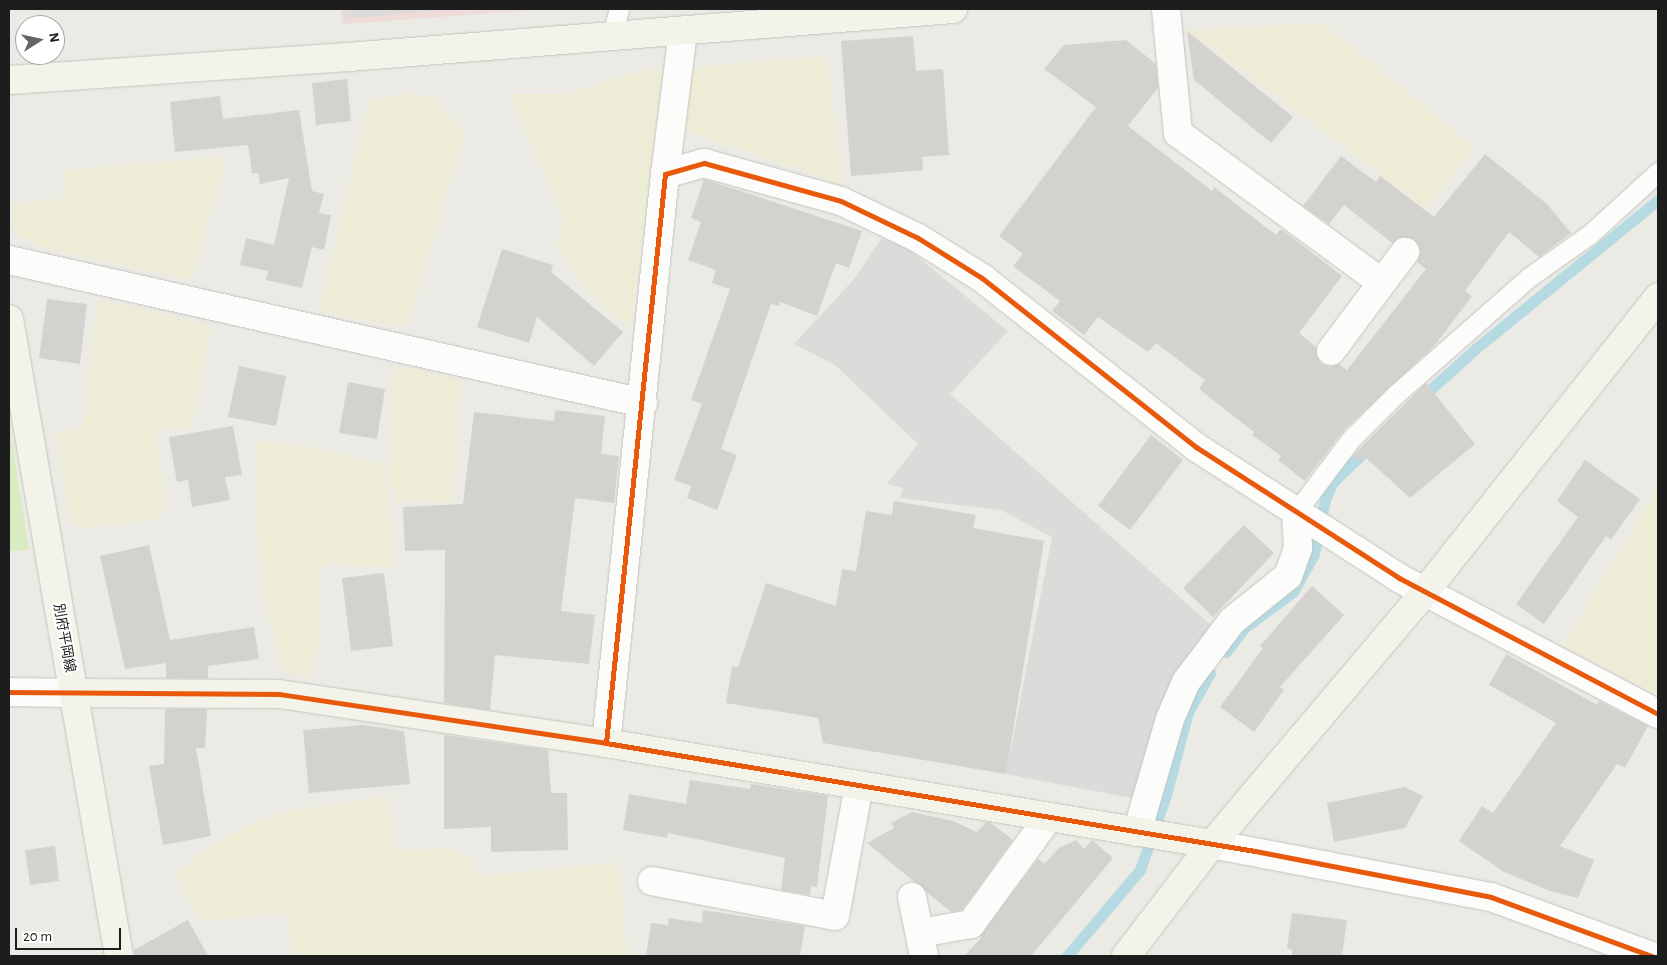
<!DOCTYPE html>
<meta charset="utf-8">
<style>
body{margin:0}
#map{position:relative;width:1667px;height:965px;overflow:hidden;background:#eceae5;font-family:"Alegreya Sans","Noto Sans JP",sans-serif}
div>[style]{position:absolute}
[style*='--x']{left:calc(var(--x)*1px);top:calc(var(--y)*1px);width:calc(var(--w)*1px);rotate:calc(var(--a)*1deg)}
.commercial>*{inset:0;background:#efdcd9}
.farmland>*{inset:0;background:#ededd7}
.grass>*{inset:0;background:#d9ecc1}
.parking>*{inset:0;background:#dcdbd9}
.stream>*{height:11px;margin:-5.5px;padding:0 5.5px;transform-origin:5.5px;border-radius:5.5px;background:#b5dae2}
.building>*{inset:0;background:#d4d2ce}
.roads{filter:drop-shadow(0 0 1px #c4c4c1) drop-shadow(0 0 1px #c4c4c1)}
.lane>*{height:19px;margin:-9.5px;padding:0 9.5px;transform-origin:9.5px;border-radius:9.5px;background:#fcfcfb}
.street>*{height:28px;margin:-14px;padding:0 14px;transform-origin:14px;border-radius:14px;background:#fcfcfb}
.secondary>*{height:28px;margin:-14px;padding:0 14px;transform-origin:14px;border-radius:14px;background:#f4f3e9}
.cycleway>*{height:5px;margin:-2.5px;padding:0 2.5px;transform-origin:2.5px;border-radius:2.5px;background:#e8590c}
span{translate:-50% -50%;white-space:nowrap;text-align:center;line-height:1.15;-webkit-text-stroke:4px #fff;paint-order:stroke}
.street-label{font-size:14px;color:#1d1d1d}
.frame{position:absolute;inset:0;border:10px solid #1d1d1d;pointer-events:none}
.north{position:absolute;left:15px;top:15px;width:50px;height:50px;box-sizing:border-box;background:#fff;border:1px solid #a5a5a5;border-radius:50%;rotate:80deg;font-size:14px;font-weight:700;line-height:20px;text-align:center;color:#1d1d1d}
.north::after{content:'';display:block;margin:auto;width:18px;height:22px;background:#656563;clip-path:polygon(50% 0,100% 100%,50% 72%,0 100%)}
.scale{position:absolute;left:15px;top:928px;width:106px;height:22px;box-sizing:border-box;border:2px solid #1d1d1d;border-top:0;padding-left:6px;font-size:15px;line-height:18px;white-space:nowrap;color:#1d1d1d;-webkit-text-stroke:4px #fff;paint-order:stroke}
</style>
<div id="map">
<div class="commercial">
<i style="clip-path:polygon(340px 9px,552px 9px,343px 24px)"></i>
</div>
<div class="farmland">
<i style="clip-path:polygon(1323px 23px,1475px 148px,1426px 208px,1188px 30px)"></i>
<i style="clip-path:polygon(822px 56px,828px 62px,842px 184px,685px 130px,691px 67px)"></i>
<i style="clip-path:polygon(654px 67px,664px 73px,631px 330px,588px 291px,557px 248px,564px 218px,509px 94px,565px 94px)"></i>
<i style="clip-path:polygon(403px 93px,434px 97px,464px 134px,408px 325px,375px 323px,319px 310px,369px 101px)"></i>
<i style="clip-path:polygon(227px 156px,191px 280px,43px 248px,16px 235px,11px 204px,66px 198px,63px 170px)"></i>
<i style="clip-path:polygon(97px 299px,212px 326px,191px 427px,156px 429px,166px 508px,157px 519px,82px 528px,69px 519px,56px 431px,83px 428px)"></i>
<i style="clip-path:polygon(395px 365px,461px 381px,452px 502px,394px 501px,389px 463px,390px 415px)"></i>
<i style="clip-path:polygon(256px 440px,311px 447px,386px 465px,394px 568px,328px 564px,319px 571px,319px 642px,309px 678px,283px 672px,266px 604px,255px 517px)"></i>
<i style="clip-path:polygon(1658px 486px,1658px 696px,1563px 645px)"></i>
<i style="clip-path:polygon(388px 796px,396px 850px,451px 848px,472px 858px,478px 877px,619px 862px,627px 956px,293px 956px,287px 913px,201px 921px,175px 873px,225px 836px,256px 821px,300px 809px)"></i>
</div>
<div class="grass">
<i style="clip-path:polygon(9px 422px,29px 550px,9px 551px)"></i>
</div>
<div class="parking">
<i style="clip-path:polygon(344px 9px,450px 9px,346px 19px)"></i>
<i style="clip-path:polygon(881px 239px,902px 244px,1008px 331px,950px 394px,1211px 625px,1165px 696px,1136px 799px,1006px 774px,1052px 537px,1001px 510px,900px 498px,903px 488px,887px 484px,918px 444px,835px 365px,794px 344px,855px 278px)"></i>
</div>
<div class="stream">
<i style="--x:1420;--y:399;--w:73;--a:-42.2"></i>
<i style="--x:1474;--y:350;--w:237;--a:-39.2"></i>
<i style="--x:1226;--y:652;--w:30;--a:-53"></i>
<i style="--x:1244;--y:628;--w:61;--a:-36.3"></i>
<i style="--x:1293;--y:592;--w:43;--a:-61.1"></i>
<i style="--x:1314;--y:554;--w:55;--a:-78.5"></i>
<i style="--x:1325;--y:500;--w:18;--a:-68"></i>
<i style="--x:1332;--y:483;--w:49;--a:-44.2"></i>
<i style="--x:1067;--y:956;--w:113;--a:-49.7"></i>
<i style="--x:1140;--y:870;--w:79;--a:-70.9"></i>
<i style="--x:1166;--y:795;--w:86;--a:-75.2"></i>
<i style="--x:1188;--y:712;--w:45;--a:-60.6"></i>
</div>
<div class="building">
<i style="clip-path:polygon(1187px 31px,1293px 117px,1271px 143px,1194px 80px)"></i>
<i style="clip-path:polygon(913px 36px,916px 71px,943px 69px,949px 155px,922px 157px,923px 170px,851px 176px,841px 41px)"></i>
<i style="clip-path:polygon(1126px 40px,1156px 64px,1158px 88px,1128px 126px,1212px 191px,1214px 187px,1276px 235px,1280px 230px,1284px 231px,1342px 276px,1299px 333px,1316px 347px,1317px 357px,1322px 364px,1330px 367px,1339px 364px,1347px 370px,1426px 269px,1417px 262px,1421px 253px,1414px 239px,1399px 238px,1392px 243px,1344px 205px,1329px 224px,1303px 206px,1341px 156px,1376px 182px,1380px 176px,1434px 217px,1485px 154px,1547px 204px,1571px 233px,1539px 257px,1509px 232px,1465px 291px,1472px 296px,1435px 345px,1343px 431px,1305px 481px,1278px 460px,1281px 456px,1252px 435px,1254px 432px,1199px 389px,1205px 380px,1156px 343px,1148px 352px,1098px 317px,1084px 335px,1052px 311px,1060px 301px,1013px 266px,1023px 254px,999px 236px,1096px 107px,1044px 69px,1064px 45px)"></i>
<i style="clip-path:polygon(347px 79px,351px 121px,316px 125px,312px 83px)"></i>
<i style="clip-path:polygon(220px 96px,223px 119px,299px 110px,312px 191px,324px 194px,319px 213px,331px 215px,324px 250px,312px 247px,302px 288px,266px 280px,268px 271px,240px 265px,246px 238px,274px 245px,289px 178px,260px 184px,258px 173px,252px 173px,248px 145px,175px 152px,170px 102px)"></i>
<i style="clip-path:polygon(704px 179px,862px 231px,849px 268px,836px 263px,817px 316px,780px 302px,779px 306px,771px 304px,721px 449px,737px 455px,717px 510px,687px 498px,691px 486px,674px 480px,702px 404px,691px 400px,730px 289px,712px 283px,716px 270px,688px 260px,701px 222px,691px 218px)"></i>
<i style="clip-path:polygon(502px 249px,553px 265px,551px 272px,623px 332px,594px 366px,537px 317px,529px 343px,477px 327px)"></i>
<i style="clip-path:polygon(47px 299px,87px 304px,80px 364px,39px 358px)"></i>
<i style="clip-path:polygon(239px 366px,286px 376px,276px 426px,228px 417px)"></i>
<i style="clip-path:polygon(348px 382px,385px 389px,377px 439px,339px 433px)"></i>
<i style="clip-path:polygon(1426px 383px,1475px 444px,1410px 498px,1364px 456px,1359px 462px,1353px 455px)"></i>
<i style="clip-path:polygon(555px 410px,605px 416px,601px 454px,619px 456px,614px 503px,575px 498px,561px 611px,595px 615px,589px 664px,495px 655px,490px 710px,444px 703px,445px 550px,405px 551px,403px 507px,463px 504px,474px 412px,554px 421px)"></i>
<i style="clip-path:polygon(233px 426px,242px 475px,225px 477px,230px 500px,192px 507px,188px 480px,177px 482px,169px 437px)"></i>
<i style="clip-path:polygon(1151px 435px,1183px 460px,1130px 530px,1098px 506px)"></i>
<i style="clip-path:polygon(1585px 460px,1640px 499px,1611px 540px,1606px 536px,1544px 624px,1516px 604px,1578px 517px,1557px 501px)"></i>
<i style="clip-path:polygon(894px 501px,976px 515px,973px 528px,1044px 541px,1006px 774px,823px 743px,818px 718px,726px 703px,732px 666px,738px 667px,766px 583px,836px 606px,842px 569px,856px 571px,866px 511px,892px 515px)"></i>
<i style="clip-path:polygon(1244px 525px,1274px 553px,1213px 617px,1183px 588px)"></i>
<i style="clip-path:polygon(149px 545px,170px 640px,254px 627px,259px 659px,208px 666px,208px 678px,166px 678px,166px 663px,125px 669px,100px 556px)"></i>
<i style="clip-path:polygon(384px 573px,393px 646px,351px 651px,342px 578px)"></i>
<i style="clip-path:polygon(1312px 586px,1344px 615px,1280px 687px,1284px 690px,1254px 732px,1220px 707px,1263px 648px,1260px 646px)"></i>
<i style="clip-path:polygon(1506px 654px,1597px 705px,1599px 701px,1648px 726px,1625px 768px,1617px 764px,1560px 846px,1594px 860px,1578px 898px,1550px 891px,1504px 872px,1459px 841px,1482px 806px,1493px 813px,1556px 723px,1489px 685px)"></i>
<i style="clip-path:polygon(165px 709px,207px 709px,205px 748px,196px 748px,211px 836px,163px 845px,149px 766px,164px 764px)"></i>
<i style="clip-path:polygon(363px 725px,404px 731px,410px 784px,309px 793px,303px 730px)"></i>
<i style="clip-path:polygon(444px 735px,548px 750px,551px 793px,567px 793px,568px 850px,491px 852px,491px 827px,444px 829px)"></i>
<i style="clip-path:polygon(690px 780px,750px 789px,751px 784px,828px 796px,817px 887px,811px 886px,810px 895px,781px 890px,785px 858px,668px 833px,667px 838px,623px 830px,629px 794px,686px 804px)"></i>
<i style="clip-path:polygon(1405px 787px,1423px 796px,1405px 828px,1334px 842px,1327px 803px)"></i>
<i style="clip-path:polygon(912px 812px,953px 821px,977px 832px,986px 822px,991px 823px,1013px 840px,962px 910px,951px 912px,867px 843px,894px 828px,891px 823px)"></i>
<i style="clip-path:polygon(1076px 840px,1084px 849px,1092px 840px,1113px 858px,1031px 956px,964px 956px,982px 937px,980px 936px,1038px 859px,1044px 864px,1059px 848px)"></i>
<i style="clip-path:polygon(55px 846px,59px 881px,30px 885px,25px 850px)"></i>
<i style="clip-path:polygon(703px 910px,805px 926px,800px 956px,646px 956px,651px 923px,668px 925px,669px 918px,702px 923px)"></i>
<i style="clip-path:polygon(1292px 913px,1347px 920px,1342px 956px,1292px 956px,1292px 950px,1287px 948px)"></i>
<i style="clip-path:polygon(188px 920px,208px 956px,134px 956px,134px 950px)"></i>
</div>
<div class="roads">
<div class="lane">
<i style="--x:612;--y:35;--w:27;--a:-75"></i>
<i style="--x:1296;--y:512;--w:91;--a:-53"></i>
<i style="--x:1351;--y:439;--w:64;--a:-45"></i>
<i style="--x:1396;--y:394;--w:176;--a:-41.3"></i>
<i style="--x:1528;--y:278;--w:76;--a:-35.4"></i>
<i style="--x:1590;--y:234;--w:92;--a:-42.4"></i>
</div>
<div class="street">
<i style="--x:1166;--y:9;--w:125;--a:84.5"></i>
<i style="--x:1178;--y:133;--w:253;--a:36.3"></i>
<i style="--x:665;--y:174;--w:144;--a:-82.8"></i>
<i style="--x:9;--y:260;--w:650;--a:12.71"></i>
<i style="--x:1331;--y:351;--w:124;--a:-53.2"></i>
<i style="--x:9;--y:692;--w:65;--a:0.9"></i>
<i style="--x:606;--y:743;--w:572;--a:-84.08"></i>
<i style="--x:665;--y:174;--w:41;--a:-15.8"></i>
<i style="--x:704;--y:163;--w:142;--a:15.5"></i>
<i style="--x:841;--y:201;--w:85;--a:25.7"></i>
<i style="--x:918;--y:238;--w:75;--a:32"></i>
<i style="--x:982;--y:278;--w:273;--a:38.3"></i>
<i style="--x:1196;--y:447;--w:242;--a:32.8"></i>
<i style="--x:1399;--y:578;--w:293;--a:27.7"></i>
<i style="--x:1137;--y:832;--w:118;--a:-73.7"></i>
<i style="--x:1170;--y:719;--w:40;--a:-66.6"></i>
<i style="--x:1186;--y:682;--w:76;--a:-53"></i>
<i style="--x:1232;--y:621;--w:72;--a:-38.8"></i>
<i style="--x:1288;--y:576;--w:30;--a:-70"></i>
<i style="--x:1298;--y:548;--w:36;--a:-93"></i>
<i style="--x:1212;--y:844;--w:284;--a:10.8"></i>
<i style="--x:1491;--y:897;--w:171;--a:20.2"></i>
<i style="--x:652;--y:881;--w:186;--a:10.8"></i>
<i style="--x:835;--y:916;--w:133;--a:-79.6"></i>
<i style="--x:912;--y:897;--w:60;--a:78.5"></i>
<i style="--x:920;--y:933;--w:52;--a:-10"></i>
<i style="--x:971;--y:924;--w:132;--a:-53.9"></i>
</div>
<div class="secondary">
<i style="--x:9;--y:80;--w:340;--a:-3.9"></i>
<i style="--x:348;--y:57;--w:607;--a:-4.54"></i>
<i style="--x:9;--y:319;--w:646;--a:80.2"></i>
<i style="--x:74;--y:693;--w:205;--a:0.3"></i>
<i style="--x:279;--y:694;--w:331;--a:8.5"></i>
<i style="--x:606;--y:743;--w:614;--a:9.46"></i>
<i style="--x:1126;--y:956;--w:141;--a:-52.5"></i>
<i style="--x:1212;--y:844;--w:327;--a:-49.8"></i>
<i style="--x:1423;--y:594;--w:379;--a:-51.6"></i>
</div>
</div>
<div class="cycleway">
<i style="--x:9;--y:692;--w:270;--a:0.4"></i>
<i style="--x:279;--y:694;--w:331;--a:8.5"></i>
<i style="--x:606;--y:743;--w:658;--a:9.45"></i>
<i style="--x:1255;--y:851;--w:240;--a:11"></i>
<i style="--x:1491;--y:897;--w:171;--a:20.2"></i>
<i style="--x:606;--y:743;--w:572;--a:-84.08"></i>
<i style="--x:665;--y:174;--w:41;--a:-15.8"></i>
<i style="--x:704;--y:163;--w:142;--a:15.5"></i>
<i style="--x:841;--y:201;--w:85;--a:25.7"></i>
<i style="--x:918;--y:238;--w:75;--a:32"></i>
<i style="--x:982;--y:278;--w:273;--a:38.3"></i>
<i style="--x:1196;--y:447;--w:242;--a:32.8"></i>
<i style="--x:1399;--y:578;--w:293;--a:27.7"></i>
</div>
<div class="street-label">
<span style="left:64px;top:638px;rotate:80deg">別府平岡線</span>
</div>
<div class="frame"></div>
<div class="north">N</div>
<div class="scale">20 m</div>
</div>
